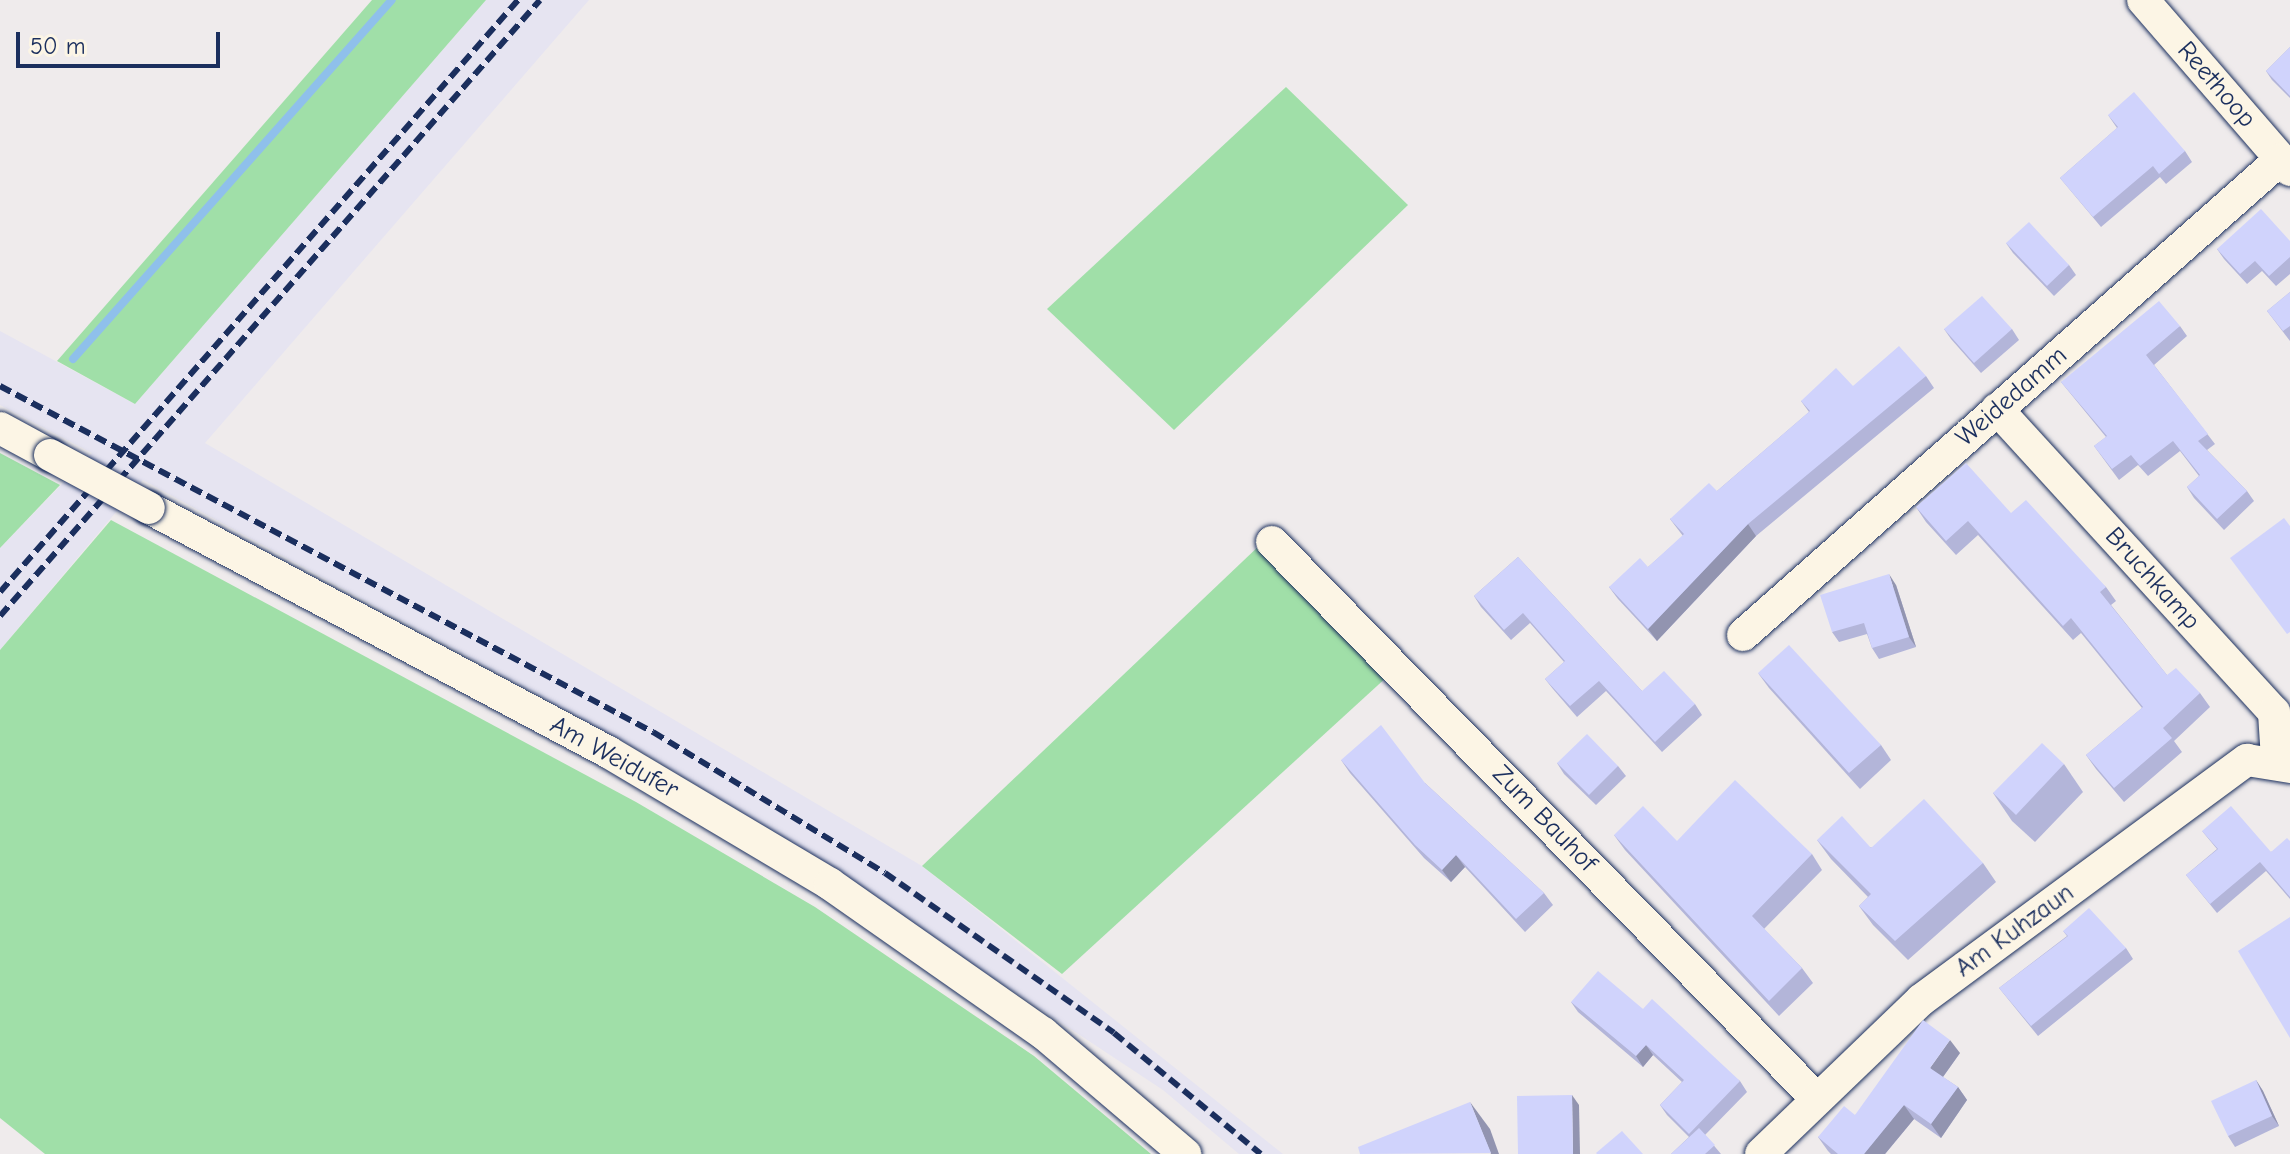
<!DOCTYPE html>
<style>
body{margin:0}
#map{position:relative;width:2290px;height:1154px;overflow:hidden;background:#efebec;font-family:"Comic Neue",sans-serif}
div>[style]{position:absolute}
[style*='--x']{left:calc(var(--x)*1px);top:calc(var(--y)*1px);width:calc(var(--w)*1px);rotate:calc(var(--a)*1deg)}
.built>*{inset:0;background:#e6e4f1}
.green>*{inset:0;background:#a0dfa8}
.stream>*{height:8px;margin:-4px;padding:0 4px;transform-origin:4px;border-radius:4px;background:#8fc0eb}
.roads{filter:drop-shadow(0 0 2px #1b2f5e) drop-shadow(0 0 2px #1b2f5e)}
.minor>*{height:32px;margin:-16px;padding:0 16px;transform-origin:16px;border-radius:16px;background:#fcf5e5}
.rail>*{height:6px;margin-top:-3px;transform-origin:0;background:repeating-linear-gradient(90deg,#1b2f5e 0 12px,transparent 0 18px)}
.bridges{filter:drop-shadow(0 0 2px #1b2f5e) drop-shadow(0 0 2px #1b2f5e)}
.minor-bridge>*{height:32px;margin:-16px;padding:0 16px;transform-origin:16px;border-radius:16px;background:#fcf5e5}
.wall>*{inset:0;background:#b3b5d9}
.shaded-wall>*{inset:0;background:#9294b0}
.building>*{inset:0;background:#d0d3fc}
span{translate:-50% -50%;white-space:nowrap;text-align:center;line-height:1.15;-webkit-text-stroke:6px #fcf5e5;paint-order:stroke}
.street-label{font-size:26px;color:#1b2f5e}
.scale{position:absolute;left:16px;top:32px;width:204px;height:36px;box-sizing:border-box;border:4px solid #1b2f5e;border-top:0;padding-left:10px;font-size:24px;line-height:28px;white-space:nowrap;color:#1b2f5e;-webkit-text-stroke:6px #fcf5e5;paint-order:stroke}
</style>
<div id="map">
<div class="built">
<i style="clip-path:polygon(486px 0,589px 0,205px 443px,922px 866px,1283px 1154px,1239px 1154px,1163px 1090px,768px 829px,645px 753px,143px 480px,0 650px,0 548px,92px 453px,0 405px,0 331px,135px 404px)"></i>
</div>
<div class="green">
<i style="clip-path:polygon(372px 0,486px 0,135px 404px,57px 361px)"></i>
<i style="clip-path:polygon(1286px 87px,1408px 205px,1174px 430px,1047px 309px)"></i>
<i style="clip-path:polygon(0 453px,60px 485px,0 548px)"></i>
<i style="clip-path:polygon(111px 520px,636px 802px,815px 907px,1034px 1056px,1151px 1154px,45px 1154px,0 1118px,0 650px)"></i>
<i style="clip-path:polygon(1262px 543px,1389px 675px,1062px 974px,922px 866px)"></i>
</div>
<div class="stream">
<i style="--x:73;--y:359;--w:480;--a:-48.4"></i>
</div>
<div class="roads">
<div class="minor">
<i style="--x:2143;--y:0;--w:225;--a:49.1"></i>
<i style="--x:1997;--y:409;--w:411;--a:47.6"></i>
<i style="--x:2274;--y:712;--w:48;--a:86.4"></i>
<i style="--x:0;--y:428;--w:57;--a:28.4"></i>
<i style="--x:149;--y:508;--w:520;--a:27.99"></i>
<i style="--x:608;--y:752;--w:258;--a:30.7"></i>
<i style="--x:830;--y:884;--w:260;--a:35"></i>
<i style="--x:1043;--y:1033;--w:187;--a:40.4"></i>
<i style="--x:1272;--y:542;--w:775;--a:45.63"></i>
<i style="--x:1743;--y:635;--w:718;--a:-41.5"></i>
<i style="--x:1761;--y:1154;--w:222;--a:-43.9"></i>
<i style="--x:1921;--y:1000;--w:405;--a:-36.4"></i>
<i style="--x:2247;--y:760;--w:44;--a:9.2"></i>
</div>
</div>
<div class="rail">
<i style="--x:0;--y:386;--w:739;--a:27.92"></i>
<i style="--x:653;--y:732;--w:271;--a:31.3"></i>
<i style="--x:885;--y:873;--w:279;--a:34.9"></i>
<i style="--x:1114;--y:1033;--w:190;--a:39.5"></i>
<i style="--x:0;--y:592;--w:787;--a:-48.81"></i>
<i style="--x:0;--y:616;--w:819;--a:-48.76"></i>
</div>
<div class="bridges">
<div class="minor-bridge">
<i style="--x:50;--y:455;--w:112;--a:28.2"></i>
</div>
</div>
<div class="wall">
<i style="clip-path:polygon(2290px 47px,2290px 98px,2272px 80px,2266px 71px)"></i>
<i style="clip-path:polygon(2108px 115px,2185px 151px,2192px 162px,2166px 184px,2160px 177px,2101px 227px,2060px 178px,2117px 128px)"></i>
<i style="clip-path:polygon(2290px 241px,2290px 274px,2276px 286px,2262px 271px,2247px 284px,2224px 259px,2217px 249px)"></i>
<i style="clip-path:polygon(2006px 243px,2069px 265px,2076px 275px,2054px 296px,2013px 253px)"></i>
<i style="clip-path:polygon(2290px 292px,2290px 341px,2267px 311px)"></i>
<i style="clip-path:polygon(2180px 326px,2187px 336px,2154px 365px,2215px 444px,2207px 450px,2247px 491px,2254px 501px,2224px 530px,2194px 498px,2187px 487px,2199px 476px,2180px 451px,2148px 476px,2138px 465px,2119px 480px,2094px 446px,2106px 437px,2061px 382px)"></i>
<i style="clip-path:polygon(1944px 329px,2012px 329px,2019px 340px,1981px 373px,1951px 339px)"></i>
<i style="clip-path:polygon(1926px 376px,1934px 388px,1756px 536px,1657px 641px,1618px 599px,1609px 587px,1648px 567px,1683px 536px,1670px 519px,1717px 491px,1809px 412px,1801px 401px,1853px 386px)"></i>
<i style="clip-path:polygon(1916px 507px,2011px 513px,2106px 587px,2116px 601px,2111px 605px,2167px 675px,2200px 693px,2210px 707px,2174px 741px,2182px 752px,2124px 802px,2096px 769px,2086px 755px,2142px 708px,2081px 633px,2073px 640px,1978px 535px,1956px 555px,1926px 522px)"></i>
<i style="clip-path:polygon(1518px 557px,1642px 691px,1695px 704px,1702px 715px,1662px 752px,1606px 691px,1577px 717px,1553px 689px,1545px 679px,1564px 662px,1530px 623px,1511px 640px,1481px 607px,1474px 596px)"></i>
<i style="clip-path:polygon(1896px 585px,1916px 647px,1879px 659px,1872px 648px,1867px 634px,1839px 642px,1832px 632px)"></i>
<i style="clip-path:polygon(1758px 673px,1881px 745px,1891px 760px,1860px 789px,1769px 688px)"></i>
<i style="clip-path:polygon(1341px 760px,1425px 783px,1544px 893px,1553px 905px,1525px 932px,1465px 867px,1451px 882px,1424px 858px,1350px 773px)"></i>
<i style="clip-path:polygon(1557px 763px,1618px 766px,1626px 776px,1596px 805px,1564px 774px)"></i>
<i style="clip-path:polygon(2064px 764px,2083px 792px,2035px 842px,2012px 821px,1993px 793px)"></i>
<i style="clip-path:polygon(2202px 831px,2271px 852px,2290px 841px,2290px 899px,2266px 871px,2217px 913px,2186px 875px,2217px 849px)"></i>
<i style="clip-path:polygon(1614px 835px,1812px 854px,1822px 870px,1764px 929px,1802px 968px,1813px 983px,1779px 1016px,1625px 850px)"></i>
<i style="clip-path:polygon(1817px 840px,1983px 863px,1996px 882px,1908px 960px,1873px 925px,1859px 906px,1868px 897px,1831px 859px)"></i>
<i style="clip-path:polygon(2063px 931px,2126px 948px,2133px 959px,2038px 1036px,1999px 988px,2067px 936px)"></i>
<i style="clip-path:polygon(1571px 1002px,1643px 1009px,1740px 1081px,1747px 1092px,1705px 1135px,1721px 1154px,1671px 1154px,1689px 1137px,1667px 1115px,1660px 1105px,1682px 1082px,1653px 1055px,1643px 1067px,1578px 1012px)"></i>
<i style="clip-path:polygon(1960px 1053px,1943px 1077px,1958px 1087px,1967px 1100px,1941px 1138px,1914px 1119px,1885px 1154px,1831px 1154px,1828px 1151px,1818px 1137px)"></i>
<i style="clip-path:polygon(2256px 1080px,2263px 1091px,2279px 1126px,2235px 1147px,2228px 1136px)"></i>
</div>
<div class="shaded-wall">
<i style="clip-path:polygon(1748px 524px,1756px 536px,1657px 641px,1648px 629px)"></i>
<i style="clip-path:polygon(1889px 574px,1896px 585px,1916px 647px,1909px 637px)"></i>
<i style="clip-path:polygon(1456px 855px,1465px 867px,1451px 882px,1442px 870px)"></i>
<i style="clip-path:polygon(1950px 1040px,1960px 1053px,1940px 1081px,1930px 1068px)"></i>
<i style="clip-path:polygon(1646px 1045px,1653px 1055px,1643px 1067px,1636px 1056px)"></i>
<i style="clip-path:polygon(2256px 1080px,2263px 1091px,2279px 1126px,2272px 1116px)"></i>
<i style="clip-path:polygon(1958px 1087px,1967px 1100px,1941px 1138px,1931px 1124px)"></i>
<i style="clip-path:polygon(1572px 1095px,1579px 1105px,1580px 1154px,1573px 1154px)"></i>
<i style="clip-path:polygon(1470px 1102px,1490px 1129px,1499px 1154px,1491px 1154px)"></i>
<i style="clip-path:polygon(1904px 1105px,1914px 1119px,1885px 1154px,1864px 1154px)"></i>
</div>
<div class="building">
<i style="clip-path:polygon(2290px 47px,2290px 96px,2266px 71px)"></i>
<i style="clip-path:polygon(2134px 92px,2185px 151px,2159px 174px,2153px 166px,2093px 217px,2060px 178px,2118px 127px,2108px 115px)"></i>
<i style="clip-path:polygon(2261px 209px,2290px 241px,2290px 257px,2269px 276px,2255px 261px,2240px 274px,2217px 249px)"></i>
<i style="clip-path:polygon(2029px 222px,2069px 265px,2047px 286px,2006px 243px)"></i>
<i style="clip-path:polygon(2290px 292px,2290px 326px,2283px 331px,2267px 311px)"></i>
<i style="clip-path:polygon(1982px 296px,2012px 329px,1974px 363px,1944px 329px)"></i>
<i style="clip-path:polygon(2159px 301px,2180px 326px,2146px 355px,2208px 434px,2198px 441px,2247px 491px,2217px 519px,2187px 487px,2200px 475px,2173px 441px,2140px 466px,2131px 455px,2112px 469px,2094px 446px,2107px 436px,2061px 382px)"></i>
<i style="clip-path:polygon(1899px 346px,1926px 376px,1748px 524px,1648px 629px,1609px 587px,1640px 558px,1648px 567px,1684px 534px,1670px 519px,1709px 483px,1717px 491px,1810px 411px,1801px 401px,1836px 368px,1853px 386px)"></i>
<i style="clip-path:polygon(1966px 463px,2011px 513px,2026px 500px,2106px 587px,2100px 592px,2167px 675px,2176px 668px,2200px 693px,2163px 728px,2172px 738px,2114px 788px,2086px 755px,2143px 707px,2071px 618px,2063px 626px,1968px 521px,1946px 541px,1916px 507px)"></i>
<i style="clip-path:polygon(2284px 518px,2290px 526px,2290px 632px,2287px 634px,2230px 558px)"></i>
<i style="clip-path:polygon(1518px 557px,1642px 691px,1664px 671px,1695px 704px,1655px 742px,1599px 681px,1570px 706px,1545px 679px,1565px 661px,1523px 613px,1504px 630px,1474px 596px)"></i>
<i style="clip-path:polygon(1889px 574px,1909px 637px,1872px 648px,1864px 623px,1832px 632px,1820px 595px)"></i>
<i style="clip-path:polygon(1789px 645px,1881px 745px,1849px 773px,1758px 673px)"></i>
<i style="clip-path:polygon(1381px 725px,1425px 783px,1544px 893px,1516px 919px,1456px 855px,1442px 870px,1415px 845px,1341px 760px)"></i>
<i style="clip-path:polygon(1587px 734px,1618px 766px,1589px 795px,1557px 763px)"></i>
<i style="clip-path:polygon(2042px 743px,2064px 764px,2016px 815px,1993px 793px)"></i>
<i style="clip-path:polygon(1735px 780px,1812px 854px,1752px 916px,1802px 968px,1769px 1001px,1614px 835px,1643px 806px,1677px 841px)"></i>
<i style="clip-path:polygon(1924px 799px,1983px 863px,1895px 941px,1859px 906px,1871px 894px,1817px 840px,1842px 816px,1871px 848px)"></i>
<i style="clip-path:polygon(2231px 806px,2271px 852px,2287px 838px,2290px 841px,2290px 897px,2260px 862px,2210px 904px,2186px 875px,2218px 849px,2202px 831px)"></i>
<i style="clip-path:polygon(2089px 908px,2126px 948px,2031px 1026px,1999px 988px,2068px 936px,2063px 931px)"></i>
<i style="clip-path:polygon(2290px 917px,2290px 1038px,2238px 951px)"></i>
<i style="clip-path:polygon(1598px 971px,1643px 1009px,1652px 999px,1740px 1081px,1689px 1134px,1660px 1105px,1684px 1080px,1646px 1045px,1636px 1056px,1571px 1002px)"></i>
<i style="clip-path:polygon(1923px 1020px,1950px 1040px,1930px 1068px,1958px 1087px,1931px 1124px,1904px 1105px,1864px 1154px,1838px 1154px,1818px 1137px,1844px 1106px,1855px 1115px)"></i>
<i style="clip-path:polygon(2256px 1080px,2272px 1116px,2228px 1136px,2211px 1101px)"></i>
<i style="clip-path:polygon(1572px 1095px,1573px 1154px,1518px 1154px,1517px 1096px)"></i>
<i style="clip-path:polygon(1470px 1102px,1491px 1153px,1360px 1154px,1358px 1147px)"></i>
<i style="clip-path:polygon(1699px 1128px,1715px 1145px,1705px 1154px,1671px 1154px)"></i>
<i style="clip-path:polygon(1622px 1131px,1643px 1154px,1597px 1154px,1596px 1153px)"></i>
</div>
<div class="street-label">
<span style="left:2216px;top:85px;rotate:49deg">Reethoop</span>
<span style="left:2012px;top:397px;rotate:-41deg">Weidedamm</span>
<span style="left:2152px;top:579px;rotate:48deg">Bruchkamp</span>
<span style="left:614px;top:758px;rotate:29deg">Am Weidufer</span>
<span style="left:1544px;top:819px;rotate:46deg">Zum Bauhof</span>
<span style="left:2015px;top:931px;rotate:-36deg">Am Kuhzaun</span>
</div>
<div class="scale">50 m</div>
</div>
